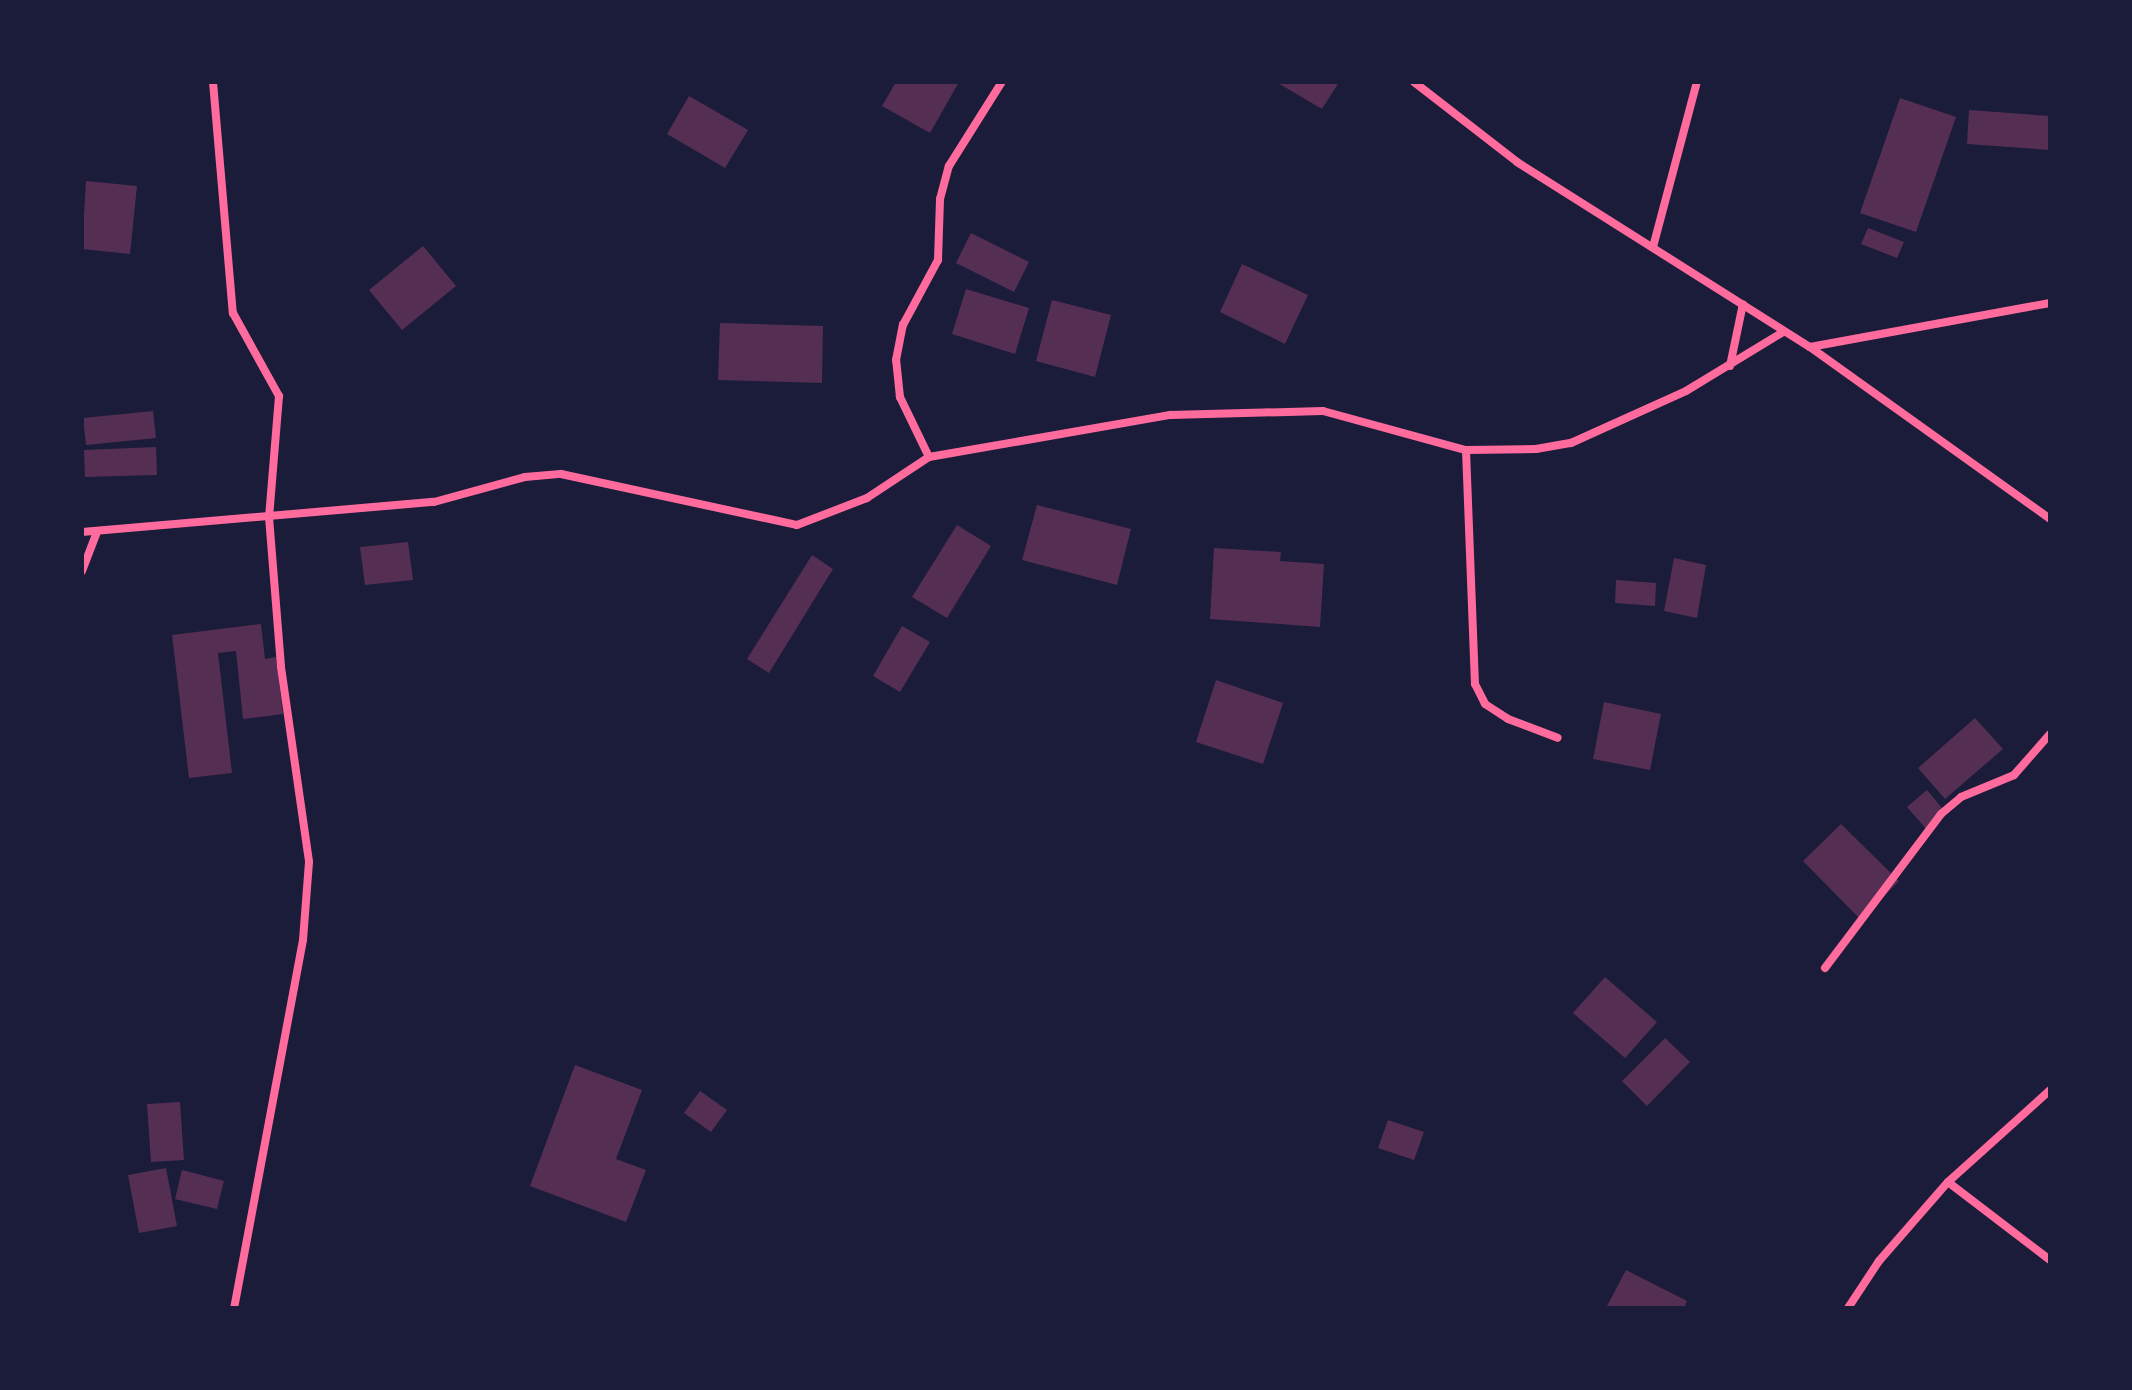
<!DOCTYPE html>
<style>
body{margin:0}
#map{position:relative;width:2132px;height:1390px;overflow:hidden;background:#1b1b3a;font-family:"Open Sans",sans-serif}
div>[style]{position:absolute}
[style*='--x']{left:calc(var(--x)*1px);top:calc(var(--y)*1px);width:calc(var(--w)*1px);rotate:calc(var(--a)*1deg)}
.building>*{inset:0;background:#542f53}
.minor>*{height:8px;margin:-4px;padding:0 4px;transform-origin:4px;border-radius:4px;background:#ff6b9d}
span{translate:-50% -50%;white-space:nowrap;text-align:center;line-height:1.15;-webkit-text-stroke:8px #1b1b3a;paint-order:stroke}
.frame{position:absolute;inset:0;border:84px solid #1b1b3a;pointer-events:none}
</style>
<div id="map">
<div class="building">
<i style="clip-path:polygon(896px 82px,959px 82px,930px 133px,882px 106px)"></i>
<i style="clip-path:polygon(1276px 82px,1339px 82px,1322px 109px)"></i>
<i style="clip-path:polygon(689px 96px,748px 130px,725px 168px,667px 134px)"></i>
<i style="clip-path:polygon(1900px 98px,1956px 117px,1916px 232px,1860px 213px)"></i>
<i style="clip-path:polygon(1969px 110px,2050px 116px,2050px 150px,1967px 144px)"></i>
<i style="clip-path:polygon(86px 181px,137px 186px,130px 254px,82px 249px)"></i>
<i style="clip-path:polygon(1868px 228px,1904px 242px,1897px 258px,1861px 244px)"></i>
<i style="clip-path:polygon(971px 233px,1029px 262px,1014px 292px,956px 263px)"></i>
<i style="clip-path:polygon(423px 246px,456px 286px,402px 330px,369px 290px)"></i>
<i style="clip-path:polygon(1242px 264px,1308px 295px,1285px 344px,1220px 312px)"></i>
<i style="clip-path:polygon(966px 289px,1029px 308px,1015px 354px,952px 334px)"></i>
<i style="clip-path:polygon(1052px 300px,1111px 315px,1095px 377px,1036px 361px)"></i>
<i style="clip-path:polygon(720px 323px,823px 326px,822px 383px,718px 380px)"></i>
<i style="clip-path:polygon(153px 411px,156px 438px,86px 445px,83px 418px)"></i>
<i style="clip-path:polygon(156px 447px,157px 475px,85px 477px,84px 450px)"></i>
<i style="clip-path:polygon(1037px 505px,1131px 529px,1117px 585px,1022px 560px)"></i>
<i style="clip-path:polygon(957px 525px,991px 546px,947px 618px,912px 597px)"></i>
<i style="clip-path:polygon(408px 542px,413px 580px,365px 585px,360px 547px)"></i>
<i style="clip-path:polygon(1214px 548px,1281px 552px,1280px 561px,1324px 564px,1320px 627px,1210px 619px)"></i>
<i style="clip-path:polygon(812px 555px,833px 569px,769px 673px,747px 659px)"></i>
<i style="clip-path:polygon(1674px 558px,1706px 565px,1697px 618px,1664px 611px)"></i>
<i style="clip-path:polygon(1616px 580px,1656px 583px,1655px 606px,1615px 603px)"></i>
<i style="clip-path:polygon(261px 624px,265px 659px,276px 657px,283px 714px,243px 719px,236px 651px,218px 653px,232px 773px,189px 778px,172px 635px)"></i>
<i style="clip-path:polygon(902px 626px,930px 642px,900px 692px,873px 676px)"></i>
<i style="clip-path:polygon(1216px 680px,1283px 703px,1263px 764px,1196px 742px)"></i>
<i style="clip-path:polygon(1604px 702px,1661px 714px,1650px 770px,1593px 759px)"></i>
<i style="clip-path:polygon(1975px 718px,2003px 749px,1945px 799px,1918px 768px)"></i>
<i style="clip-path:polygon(1927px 790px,1946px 813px,1927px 830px,1907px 807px)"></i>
<i style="clip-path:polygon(1841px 824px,1899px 881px,1861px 920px,1803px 861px)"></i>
<i style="clip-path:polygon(1605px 977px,1657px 1022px,1625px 1058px,1573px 1013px)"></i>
<i style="clip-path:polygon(1665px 1038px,1690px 1062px,1647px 1106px,1622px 1081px)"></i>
<i style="clip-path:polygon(575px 1065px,642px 1090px,616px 1159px,646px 1170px,626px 1222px,530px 1186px)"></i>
<i style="clip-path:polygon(700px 1091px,727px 1110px,711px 1132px,684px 1113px)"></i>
<i style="clip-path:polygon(180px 1102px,184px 1160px,151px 1162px,147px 1104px)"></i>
<i style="clip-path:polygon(1388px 1120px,1424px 1132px,1414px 1160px,1378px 1148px)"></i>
<i style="clip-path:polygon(166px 1168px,177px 1226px,139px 1233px,128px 1175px)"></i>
<i style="clip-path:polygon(182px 1170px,224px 1181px,217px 1209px,175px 1199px)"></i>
<i style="clip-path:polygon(1626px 1270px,1687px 1301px,1684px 1308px,1606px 1308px)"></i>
</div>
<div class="minor">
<i style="--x:213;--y:82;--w:232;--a:85.1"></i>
<i style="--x:233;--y:313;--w:95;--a:61"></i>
<i style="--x:279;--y:396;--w:121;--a:94.7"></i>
<i style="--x:269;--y:517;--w:150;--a:85.4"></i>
<i style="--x:281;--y:667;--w:197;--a:81.8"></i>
<i style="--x:309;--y:862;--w:78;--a:94.4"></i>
<i style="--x:303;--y:940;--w:374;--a:100.6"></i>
<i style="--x:1414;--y:82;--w:130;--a:37.8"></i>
<i style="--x:1517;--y:162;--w:347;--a:32.3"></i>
<i style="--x:1810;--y:347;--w:295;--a:35.6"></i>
<i style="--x:1653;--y:247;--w:171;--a:-75.1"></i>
<i style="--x:1810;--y:347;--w:244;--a:-10.4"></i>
<i style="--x:1730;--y:366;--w:63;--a:-78.2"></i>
<i style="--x:1466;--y:450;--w:234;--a:87.8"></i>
<i style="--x:1475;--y:684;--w:22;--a:63"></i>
<i style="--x:1485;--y:704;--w:27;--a:33"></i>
<i style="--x:1508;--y:719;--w:53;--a:20.8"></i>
<i style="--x:929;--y:457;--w:67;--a:-115.8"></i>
<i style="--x:900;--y:397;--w:37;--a:-96"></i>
<i style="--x:896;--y:360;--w:36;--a:-79"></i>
<i style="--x:903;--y:325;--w:74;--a:-61.7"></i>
<i style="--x:938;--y:260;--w:61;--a:-88.1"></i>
<i style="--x:940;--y:199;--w:34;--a:-75"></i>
<i style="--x:949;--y:166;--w:99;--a:-57.8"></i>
<i style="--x:82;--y:532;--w:353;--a:-4.9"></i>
<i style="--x:434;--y:502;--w:94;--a:-15.4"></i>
<i style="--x:525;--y:477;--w:36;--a:-5"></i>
<i style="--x:561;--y:474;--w:241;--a:12.2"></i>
<i style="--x:797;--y:525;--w:75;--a:-21.1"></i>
<i style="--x:867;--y:498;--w:74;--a:-33.5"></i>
<i style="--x:929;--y:457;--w:245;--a:-9.9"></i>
<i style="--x:1170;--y:415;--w:153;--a:-1.5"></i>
<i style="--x:1323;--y:411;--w:148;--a:15.3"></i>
<i style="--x:1466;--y:450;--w:70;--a:-0.8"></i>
<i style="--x:1536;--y:449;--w:36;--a:-10"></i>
<i style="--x:1571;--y:443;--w:126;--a:-24.3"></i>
<i style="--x:1686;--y:391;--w:114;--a:-31.3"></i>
<i style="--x:82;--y:571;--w:42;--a:-69"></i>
<i style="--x:1825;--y:968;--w:193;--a:-53"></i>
<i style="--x:1941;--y:814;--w:26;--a:-40"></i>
<i style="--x:1961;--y:797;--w:57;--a:-22.5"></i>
<i style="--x:2014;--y:775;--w:55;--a:-48.7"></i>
<i style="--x:1948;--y:1182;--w:128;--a:37.4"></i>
<i style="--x:1848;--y:1308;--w:56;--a:-56.6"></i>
<i style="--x:1879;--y:1261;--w:105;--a:-48.9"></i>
<i style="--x:1948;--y:1182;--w:137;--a:-42"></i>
</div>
<div class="frame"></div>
</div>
